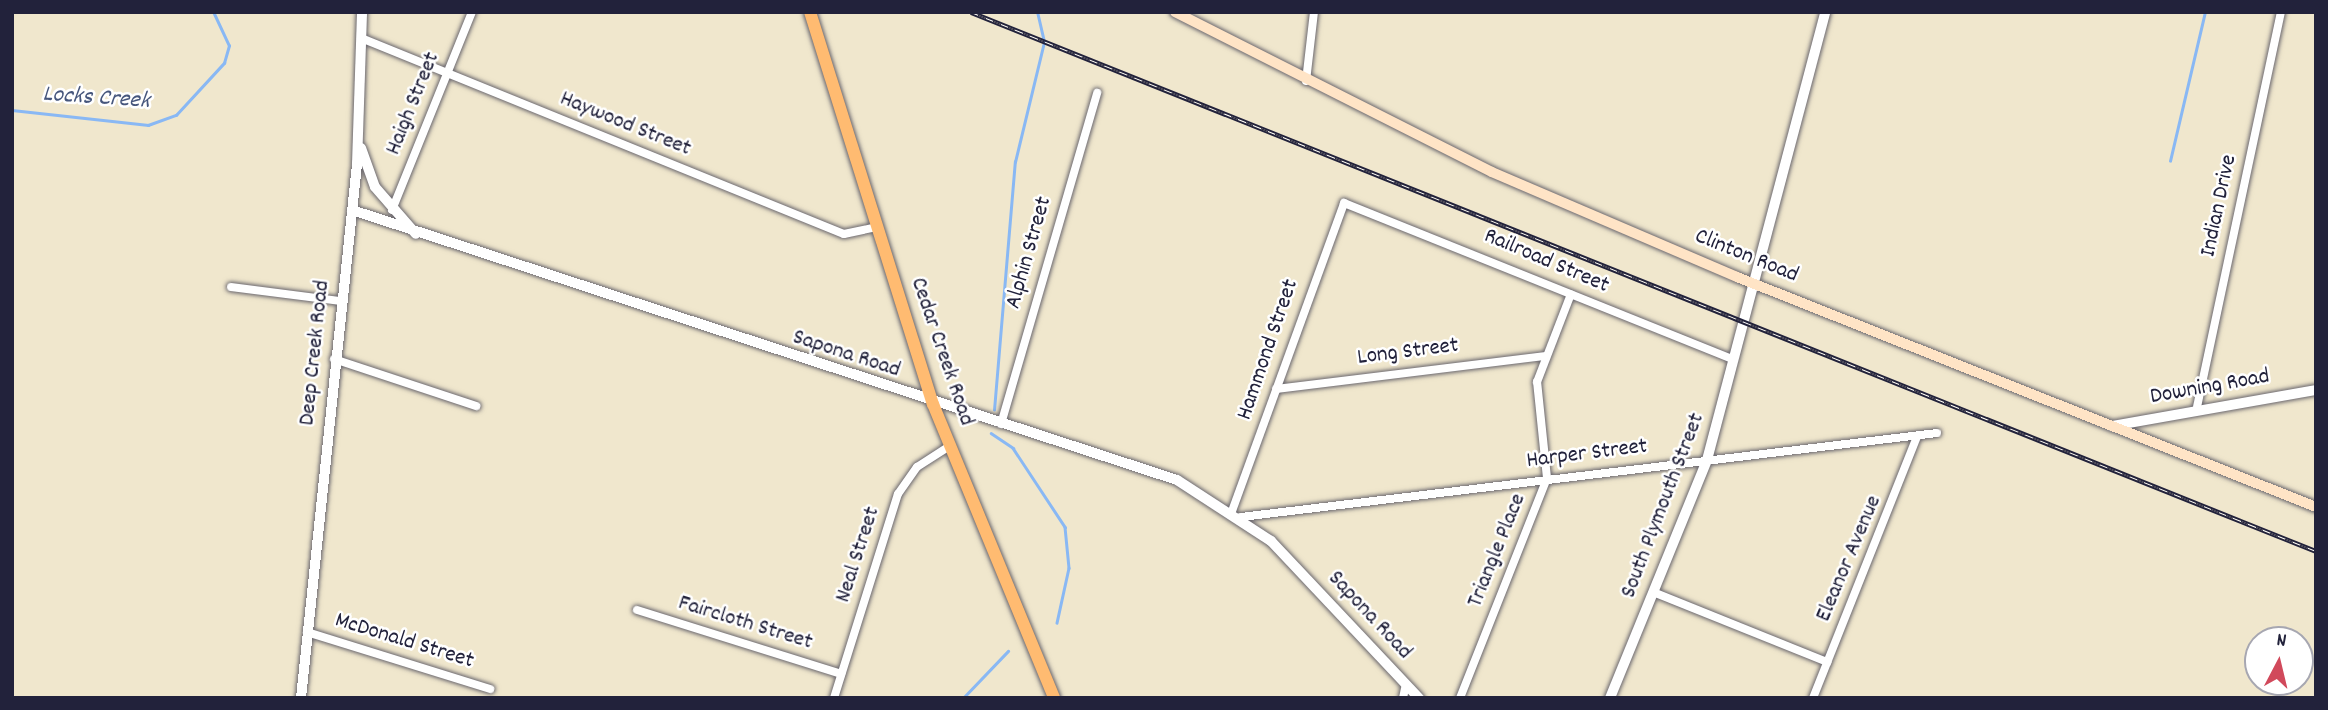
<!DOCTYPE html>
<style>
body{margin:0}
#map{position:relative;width:2328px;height:710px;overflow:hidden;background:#f0e7cd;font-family:Dekko,sans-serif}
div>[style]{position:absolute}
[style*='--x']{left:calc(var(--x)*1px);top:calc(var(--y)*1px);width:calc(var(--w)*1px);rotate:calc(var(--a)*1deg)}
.stream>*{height:2.5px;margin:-1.25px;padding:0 1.25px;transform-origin:1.25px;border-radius:1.25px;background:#89b8f4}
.roads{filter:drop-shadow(0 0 2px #6a676e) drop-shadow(0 0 2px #6a676e)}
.minor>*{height:8px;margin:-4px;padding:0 4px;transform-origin:4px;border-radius:4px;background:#fff}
.tertiary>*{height:10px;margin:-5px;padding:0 5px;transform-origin:5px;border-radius:5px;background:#fff}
.secondary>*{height:10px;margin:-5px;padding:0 5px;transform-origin:5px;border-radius:5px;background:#ffe4c6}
.primary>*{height:12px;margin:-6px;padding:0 6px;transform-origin:6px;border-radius:6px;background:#ffbb71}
.rail>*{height:5px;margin-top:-2.5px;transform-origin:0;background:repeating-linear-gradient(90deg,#fff 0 8px,#22223b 0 16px);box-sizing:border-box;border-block:2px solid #22223b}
span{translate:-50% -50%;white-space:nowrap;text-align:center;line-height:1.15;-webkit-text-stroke:5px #fff;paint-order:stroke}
.street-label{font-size:23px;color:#22223b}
.water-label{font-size:24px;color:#46567c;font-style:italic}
.frame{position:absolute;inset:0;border:14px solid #22223b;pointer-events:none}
.north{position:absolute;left:2244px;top:626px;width:70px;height:70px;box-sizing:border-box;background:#fff;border:2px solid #a7a7b1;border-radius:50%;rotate:7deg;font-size:19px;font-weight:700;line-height:28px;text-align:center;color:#22223b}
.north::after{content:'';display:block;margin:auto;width:24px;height:32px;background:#d1495b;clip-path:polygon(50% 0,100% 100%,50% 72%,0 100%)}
</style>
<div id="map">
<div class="stream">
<i style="--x:12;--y:110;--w:137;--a:6.3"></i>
<i style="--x:148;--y:125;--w:30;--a:-20"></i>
<i style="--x:176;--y:115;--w:71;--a:-47.3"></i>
<i style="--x:224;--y:63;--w:18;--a:-74"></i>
<i style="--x:229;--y:46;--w:38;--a:-115"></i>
<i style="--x:2170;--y:161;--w:153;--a:-76.8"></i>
<i style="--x:994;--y:410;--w:249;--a:-85.2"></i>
<i style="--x:1015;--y:162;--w:123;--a:-76.4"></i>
<i style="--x:1044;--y:42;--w:31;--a:-103"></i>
<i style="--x:991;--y:433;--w:27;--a:34"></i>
<i style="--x:1013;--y:448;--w:95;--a:56.6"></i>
<i style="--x:1065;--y:527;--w:41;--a:84.4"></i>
<i style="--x:1069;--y:568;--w:56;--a:102.3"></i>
<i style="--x:963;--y:698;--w:65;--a:-46.2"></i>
</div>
<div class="roads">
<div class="minor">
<i style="--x:361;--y:38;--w:521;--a:22.09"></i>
<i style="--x:844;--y:234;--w:33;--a:-12"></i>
<i style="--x:1306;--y:81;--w:69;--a:-83.4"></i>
<i style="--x:392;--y:210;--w:214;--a:-68"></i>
<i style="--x:231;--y:287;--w:111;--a:7.3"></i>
<i style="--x:334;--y:359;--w:150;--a:18.3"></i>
<i style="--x:1276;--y:389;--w:272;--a:-7"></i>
<i style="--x:2197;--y:407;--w:404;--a:-78"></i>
<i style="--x:1001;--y:424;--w:345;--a:-73.8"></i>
<i style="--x:1232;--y:511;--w:328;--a:-70"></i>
<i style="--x:1344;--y:203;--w:420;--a:21.9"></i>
<i style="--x:1241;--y:517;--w:701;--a:-6.88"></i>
<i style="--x:1653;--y:592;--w:188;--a:21.9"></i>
<i style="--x:637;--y:610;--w:214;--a:17.4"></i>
<i style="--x:307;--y:632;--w:192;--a:17.3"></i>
<i style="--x:834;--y:698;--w:214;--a:-72.6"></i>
<i style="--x:898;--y:494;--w:33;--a:-55"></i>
<i style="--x:917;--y:467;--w:40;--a:-32.9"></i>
<i style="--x:1403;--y:698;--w:14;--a:-78"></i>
<i style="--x:1460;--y:698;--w:237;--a:-68.4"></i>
<i style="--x:1547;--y:478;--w:97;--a:-95.9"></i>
<i style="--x:1537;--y:382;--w:94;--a:-68.9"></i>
<i style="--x:1813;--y:698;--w:282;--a:-68.3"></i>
</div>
<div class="tertiary">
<i style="--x:361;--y:148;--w:41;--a:70.3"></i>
<i style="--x:375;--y:187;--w:62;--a:48.9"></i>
<i style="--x:352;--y:210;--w:868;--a:18.12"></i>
<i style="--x:1177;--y:480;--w:112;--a:33"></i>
<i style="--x:1271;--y:541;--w:216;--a:46.7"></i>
<i style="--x:2112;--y:426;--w:207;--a:-10"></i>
<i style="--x:301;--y:698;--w:537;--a:-84.01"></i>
<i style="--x:357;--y:164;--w:152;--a:-88.1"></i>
<i style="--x:1610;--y:698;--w:257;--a:-67.8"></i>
<i style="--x:1707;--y:460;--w:463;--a:-75.2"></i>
</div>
<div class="secondary">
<i style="--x:1175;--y:12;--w:355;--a:26.8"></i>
<i style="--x:1492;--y:172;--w:267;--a:23.2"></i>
<i style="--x:1737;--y:277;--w:623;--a:21.66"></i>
</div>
<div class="primary">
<i style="--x:810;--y:12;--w:411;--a:72.6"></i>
<i style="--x:933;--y:404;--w:318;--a:67.6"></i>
</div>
</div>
<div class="rail">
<i style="--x:971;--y:12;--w:1449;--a:21.84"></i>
</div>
<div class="street-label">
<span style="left:414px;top:104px;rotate:-68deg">Haigh Street</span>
<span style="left:625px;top:125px;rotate:22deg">Haywood Street</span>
<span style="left:2220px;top:206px;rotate:-78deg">Indian Drive</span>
<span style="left:1030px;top:253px;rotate:-74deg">Alphin Street</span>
<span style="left:1746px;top:257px;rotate:22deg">Clinton Road</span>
<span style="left:1546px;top:262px;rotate:23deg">Railroad Street</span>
<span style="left:1269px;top:350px;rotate:-71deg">Hammond Street</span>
<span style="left:941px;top:352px;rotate:71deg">Cedar Creek Road</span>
<span style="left:316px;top:353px;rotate:-84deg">Deep Creek Road</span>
<span style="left:1408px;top:353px;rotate:-7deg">Long Street</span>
<span style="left:846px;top:355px;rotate:18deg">Sapona Road</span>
<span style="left:2210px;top:388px;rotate:-10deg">Downing Road</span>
<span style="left:1587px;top:455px;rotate:-7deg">Harper Street</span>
<span style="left:1664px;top:506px;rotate:-69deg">South Plymouth Street</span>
<span style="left:1498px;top:551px;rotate:-68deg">Triangle Place</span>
<span style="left:859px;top:555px;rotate:-72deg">Neal Street</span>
<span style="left:1850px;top:559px;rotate:-67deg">Eleanor Avenue</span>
<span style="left:1369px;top:616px;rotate:47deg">Sapona Road</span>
<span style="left:745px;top:624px;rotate:17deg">Faircloth Street</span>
<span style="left:404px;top:642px;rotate:17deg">McDonald Street</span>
</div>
<div class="water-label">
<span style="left:96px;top:99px;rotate:4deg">Locks Creek</span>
</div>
<div class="frame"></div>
<div class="north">N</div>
</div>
